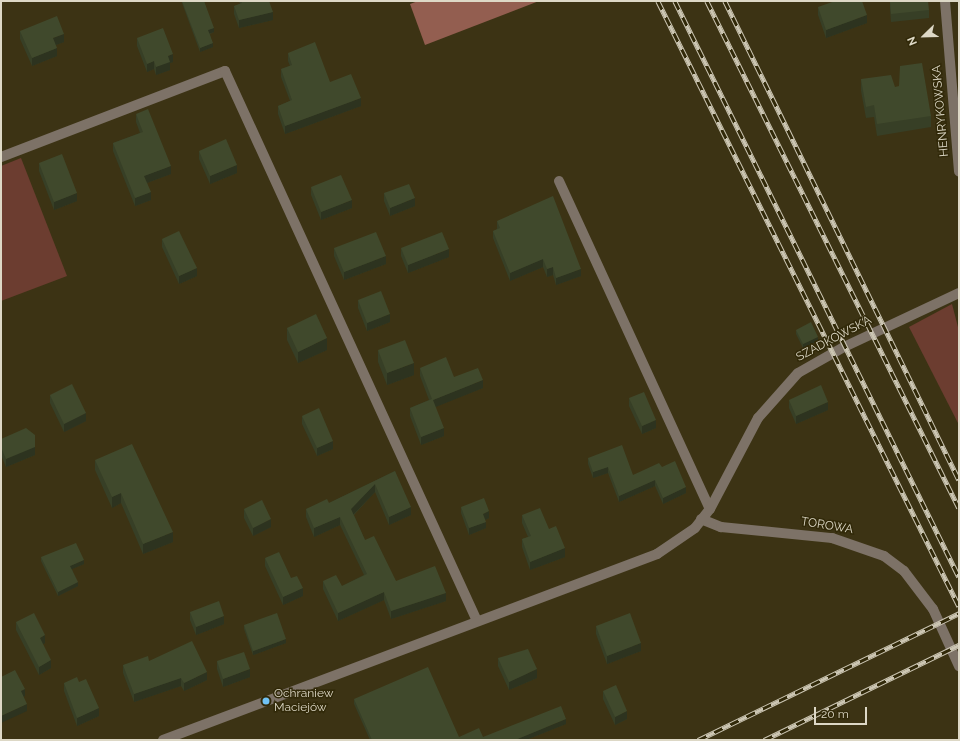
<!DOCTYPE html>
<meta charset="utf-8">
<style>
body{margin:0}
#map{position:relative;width:960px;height:741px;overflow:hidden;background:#3c3314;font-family:Raleway,sans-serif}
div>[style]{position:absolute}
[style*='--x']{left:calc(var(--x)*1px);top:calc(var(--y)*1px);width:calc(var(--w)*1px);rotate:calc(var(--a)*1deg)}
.green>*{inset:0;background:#6c3d30}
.forest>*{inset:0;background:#935e50}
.minor>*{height:10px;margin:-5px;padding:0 5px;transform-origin:5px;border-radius:5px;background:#7d7267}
.rail>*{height:4.5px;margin-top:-2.25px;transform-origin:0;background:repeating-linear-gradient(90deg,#312909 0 9px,#ccc6b3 0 18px);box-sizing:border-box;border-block:1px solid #ccc6b3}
.wall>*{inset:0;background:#373f26}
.shaded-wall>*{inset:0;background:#2d331f}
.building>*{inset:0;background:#40492c}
.dots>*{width:11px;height:11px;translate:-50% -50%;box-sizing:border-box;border:2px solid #312909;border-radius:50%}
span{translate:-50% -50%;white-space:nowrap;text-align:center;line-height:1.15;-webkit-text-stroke:3px #312909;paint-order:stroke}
.street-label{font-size:12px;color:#ddd8c6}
.poi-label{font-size:12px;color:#ddd8c6}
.left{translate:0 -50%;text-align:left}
.frame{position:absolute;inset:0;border:2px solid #ddd8c6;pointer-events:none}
.north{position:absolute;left:904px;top:16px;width:40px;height:40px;-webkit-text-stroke:3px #312909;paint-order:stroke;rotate:247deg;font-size:11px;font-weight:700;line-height:16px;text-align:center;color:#ddd8c6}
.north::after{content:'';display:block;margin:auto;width:14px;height:18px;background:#ddd8c6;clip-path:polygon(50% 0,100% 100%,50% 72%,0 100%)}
.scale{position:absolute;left:814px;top:707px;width:53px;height:18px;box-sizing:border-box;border:2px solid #ddd8c6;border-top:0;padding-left:5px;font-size:12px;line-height:14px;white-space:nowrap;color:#ddd8c6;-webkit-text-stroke:3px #312909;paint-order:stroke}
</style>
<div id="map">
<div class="green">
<i style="clip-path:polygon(21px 158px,67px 276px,1px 301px,1px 166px)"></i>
<i style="clip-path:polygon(952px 304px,959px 331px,959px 425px,909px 327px)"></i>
</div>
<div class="forest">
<i style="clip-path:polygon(418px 1px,539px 1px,425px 45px,410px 4px)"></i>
</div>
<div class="minor">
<i style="--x:945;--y:1;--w:171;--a:85.3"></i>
<i style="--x:1;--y:157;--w:240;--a:-21"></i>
<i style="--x:225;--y:71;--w:605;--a:65.38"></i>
<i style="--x:559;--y:181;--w:361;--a:65.3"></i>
<i style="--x:701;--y:519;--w:22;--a:22"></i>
<i style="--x:721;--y:527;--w:112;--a:5.7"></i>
<i style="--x:832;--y:538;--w:55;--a:19.1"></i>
<i style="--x:884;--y:556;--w:25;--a:37"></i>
<i style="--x:904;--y:571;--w:48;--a:52.7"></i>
<i style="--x:933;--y:609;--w:63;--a:65.5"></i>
<i style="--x:163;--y:740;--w:528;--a:-20.63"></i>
<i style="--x:657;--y:554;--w:46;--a:-34.4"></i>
<i style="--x:695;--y:528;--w:24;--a:-52"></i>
<i style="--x:710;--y:509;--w:103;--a:-62.2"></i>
<i style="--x:758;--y:418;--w:60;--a:-48.4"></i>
<i style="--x:798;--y:373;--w:53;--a:-29.5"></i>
<i style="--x:844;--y:347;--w:127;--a:-25.2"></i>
</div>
<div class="rail">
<i style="--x:658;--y:1;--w:676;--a:63.55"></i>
<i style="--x:675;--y:1;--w:642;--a:63.75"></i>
<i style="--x:707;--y:1;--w:566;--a:63.57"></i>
<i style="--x:725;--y:1;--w:533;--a:63.96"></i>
<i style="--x:698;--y:740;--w:290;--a:-25.9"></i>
<i style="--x:764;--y:740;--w:217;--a:-26"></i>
</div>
<div class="wall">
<i style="clip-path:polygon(182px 1px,204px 1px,214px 32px,210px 34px,213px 47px,200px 52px,182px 3px)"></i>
<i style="clip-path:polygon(239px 1px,269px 1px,273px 20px,239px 28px,234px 14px,234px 6px,240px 4px)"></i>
<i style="clip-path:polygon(890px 1px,929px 10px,929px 18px,891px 22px,890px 9px)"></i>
<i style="clip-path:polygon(818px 7px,867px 23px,826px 38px,818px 15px)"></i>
<i style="clip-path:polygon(20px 31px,64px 42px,56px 45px,57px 56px,32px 66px,20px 39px)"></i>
<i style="clip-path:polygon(137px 38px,173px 62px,170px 63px,170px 70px,156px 75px,154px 69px,147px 72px,137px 46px)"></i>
<i style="clip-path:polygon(288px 53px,330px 82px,361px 106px,285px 134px,278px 114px,278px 106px,290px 101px,281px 77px,281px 69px,290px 66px,288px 61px)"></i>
<i style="clip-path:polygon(861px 79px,895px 87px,931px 116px,931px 127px,877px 136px,874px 117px,866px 118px,861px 91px)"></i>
<i style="clip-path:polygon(136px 114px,171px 174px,147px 183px,151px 200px,135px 206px,113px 151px,113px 143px,140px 133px,136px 122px)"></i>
<i style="clip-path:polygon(199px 151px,237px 173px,210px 184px,199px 159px)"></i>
<i style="clip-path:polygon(39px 163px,77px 201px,54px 210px,39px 171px)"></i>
<i style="clip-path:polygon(311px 187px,352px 208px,321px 220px,311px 195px)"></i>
<i style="clip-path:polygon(384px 193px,415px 206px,390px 216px,384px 201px)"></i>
<i style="clip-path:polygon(497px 221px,581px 276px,556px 285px,553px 275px,547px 277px,543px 267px,510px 281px,493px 238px,493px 231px,497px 229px)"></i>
<i style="clip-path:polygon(162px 239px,197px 276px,179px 284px,162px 247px)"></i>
<i style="clip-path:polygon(334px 248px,386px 264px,344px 280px,334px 256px)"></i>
<i style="clip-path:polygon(401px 248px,449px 257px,408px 273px,401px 256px)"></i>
<i style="clip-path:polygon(358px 300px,390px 322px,367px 331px,358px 308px)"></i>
<i style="clip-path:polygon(287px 328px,327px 350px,298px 363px,287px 340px)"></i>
<i style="clip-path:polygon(796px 330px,818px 341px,803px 348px,796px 334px)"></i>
<i style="clip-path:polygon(378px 350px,414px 375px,387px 385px,378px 362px)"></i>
<i style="clip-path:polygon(420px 368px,454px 377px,483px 388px,435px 407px,444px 436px,421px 445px,410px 416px,410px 408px,429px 400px,420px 376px)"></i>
<i style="clip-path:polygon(50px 395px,86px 421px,64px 432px,50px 403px)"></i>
<i style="clip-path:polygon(629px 398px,656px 428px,642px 434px,629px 406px)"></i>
<i style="clip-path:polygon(789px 400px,828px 410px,796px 424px,789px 408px)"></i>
<i style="clip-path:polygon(302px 416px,333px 449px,317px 456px,302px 424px)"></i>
<i style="clip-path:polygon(1px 439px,35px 443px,35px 455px,6px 467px,1px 455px)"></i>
<i style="clip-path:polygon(588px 458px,633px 475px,662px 467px,686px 493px,663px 504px,655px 486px,619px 502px,608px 473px,593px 478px,588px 464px)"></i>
<i style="clip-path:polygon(95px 460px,173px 542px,143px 554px,121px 503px,112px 508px,95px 470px)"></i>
<i style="clip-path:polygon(395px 471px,411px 515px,389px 525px,375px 492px,354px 515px,365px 540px,396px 581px,446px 601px,391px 619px,384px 600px,338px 621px,323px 589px,323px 581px,342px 586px,364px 575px,340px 525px,314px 537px,306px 517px,306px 509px,329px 503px)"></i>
<i style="clip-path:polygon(461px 507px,489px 518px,485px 520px,486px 528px,469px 535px,461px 513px)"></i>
<i style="clip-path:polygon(244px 509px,271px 527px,253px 536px,244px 518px)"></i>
<i style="clip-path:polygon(522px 515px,549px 529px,565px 557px,530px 570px,522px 547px,522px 539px,528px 537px,522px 523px)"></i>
<i style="clip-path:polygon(41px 557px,84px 564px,72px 569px,78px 586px,58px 596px,41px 561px)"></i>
<i style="clip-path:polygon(265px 558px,291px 578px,303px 596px,283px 605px,265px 566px)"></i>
<i style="clip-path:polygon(190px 612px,224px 624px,196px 635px,190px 620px)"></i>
<i style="clip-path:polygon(16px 622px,45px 643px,43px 644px,51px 668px,39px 675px,16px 630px)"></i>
<i style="clip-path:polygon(244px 625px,286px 643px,253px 655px,244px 629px)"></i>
<i style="clip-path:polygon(596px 626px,641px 651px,607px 664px,596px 634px)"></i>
<i style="clip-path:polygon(498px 658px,537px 678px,509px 690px,498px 666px)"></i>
<i style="clip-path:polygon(149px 661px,207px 680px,184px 691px,181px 686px,134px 702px,123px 673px,123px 665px)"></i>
<i style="clip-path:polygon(217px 661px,250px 677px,223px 687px,217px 669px)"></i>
<i style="clip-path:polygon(79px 682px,99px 716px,77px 726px,64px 691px,64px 683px)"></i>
<i style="clip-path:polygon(603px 691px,627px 719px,615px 725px,603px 699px)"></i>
<i style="clip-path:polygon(354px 699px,459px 737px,483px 737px,566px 724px,526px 740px,370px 740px,354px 704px)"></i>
</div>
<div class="shaded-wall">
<i style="clip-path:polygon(273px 12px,273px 20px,239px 28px,239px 20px)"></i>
<i style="clip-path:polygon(867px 15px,867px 23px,826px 38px,826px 30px)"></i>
<i style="clip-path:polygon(214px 28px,214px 32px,208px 34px,208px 30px)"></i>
<i style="clip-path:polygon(64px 34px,64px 42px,53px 46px,53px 38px)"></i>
<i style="clip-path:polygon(213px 43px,213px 47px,200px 52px,200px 48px)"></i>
<i style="clip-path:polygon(57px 48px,57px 56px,32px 66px,32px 58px)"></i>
<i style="clip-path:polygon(173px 54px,173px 62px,170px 63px,170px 70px,156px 75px,156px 67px,168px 56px)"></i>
<i style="clip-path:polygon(154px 61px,154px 69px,147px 72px,147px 64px)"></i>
<i style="clip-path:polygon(361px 98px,361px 106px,285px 134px,285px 126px)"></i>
<i style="clip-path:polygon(237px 165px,237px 173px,210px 184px,210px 176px)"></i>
<i style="clip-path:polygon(171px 166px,171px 174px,144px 184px,144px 176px)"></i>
<i style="clip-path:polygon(151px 192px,151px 200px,135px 206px,135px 198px)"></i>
<i style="clip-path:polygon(77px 193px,77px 201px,54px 210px,54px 202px)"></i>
<i style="clip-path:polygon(415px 198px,415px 206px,390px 216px,390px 208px)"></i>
<i style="clip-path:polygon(352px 200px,352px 208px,321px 220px,321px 212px)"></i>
<i style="clip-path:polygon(449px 249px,449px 257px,408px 273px,408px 265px)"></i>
<i style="clip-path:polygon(386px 256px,386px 264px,344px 280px,344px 272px)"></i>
<i style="clip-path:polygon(543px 259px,543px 267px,510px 281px,510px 273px)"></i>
<i style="clip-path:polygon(553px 267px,553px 275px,547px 277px,547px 269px)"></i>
<i style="clip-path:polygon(197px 268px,197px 276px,179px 284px,179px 276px)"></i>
<i style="clip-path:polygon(581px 269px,581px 276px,556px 285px,556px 278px)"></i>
<i style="clip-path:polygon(390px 314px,390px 322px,367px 331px,367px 323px)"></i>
<i style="clip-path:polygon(818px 337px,818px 341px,803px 348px,803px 344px)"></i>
<i style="clip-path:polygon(327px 338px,327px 350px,298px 363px,298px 352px)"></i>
<i style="clip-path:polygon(414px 363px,414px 375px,387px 385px,387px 373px)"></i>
<i style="clip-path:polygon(483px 380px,483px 388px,433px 408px,433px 400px)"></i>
<i style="clip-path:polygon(828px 402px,828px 410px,796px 424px,796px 416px)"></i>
<i style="clip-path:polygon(86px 413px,86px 421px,64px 432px,64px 424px)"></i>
<i style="clip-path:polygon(656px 420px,656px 428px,642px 434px,642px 426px)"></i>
<i style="clip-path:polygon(444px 428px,444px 436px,421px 445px,421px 437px)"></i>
<i style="clip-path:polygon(35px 435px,35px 455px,6px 467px,6px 459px)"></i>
<i style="clip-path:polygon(333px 441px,333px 449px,317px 456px,317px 448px)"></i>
<i style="clip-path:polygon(608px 467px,608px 473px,593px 478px,593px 472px)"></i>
<i style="clip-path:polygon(655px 480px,655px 486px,619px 502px,619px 496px)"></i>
<i style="clip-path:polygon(375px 484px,375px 492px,351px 517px,351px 509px)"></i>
<i style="clip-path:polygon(686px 487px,686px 493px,663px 504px,663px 498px)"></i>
<i style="clip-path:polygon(121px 493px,121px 503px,112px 508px,112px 497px)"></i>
<i style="clip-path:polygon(411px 507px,411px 515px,389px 525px,389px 517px)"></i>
<i style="clip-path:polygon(489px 511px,489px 518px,483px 521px,483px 514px)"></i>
<i style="clip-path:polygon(340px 517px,340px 525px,314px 537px,314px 528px)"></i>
<i style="clip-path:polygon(271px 519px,271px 527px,253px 536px,253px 528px)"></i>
<i style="clip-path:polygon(486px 522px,486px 528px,469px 535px,469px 528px)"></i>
<i style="clip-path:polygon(173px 532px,173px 542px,143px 554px,143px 544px)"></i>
<i style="clip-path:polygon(565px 548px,565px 557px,530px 570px,530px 562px)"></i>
<i style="clip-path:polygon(84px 560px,84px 564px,70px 570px,70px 566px)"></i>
<i style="clip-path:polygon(78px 582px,78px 586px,58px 596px,58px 592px)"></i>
<i style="clip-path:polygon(303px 588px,303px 596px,283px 605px,283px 597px)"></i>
<i style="clip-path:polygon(384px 592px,384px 600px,338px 621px,338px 613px)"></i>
<i style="clip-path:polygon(446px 593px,446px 601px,391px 619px,391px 611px)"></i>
<i style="clip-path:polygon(224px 616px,224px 624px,196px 635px,196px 627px)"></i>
<i style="clip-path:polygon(45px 635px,45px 643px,40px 646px,40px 638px)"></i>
<i style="clip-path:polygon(286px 639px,286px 643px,253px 655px,253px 651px)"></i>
<i style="clip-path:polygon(641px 643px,641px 651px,607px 664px,607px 656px)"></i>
<i style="clip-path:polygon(51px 660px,51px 668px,39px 675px,39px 667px)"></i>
<i style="clip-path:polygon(250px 669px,250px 677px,223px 687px,223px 679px)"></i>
<i style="clip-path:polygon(537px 669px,537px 678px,509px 690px,509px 682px)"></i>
<i style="clip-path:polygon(207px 672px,207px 680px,184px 691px,184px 683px)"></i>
<i style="clip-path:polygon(181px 678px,181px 686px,134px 702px,134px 694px)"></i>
<i style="clip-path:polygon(25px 689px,25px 696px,21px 698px,21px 691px)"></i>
<i style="clip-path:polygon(27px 704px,27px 711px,1px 723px,1px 716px)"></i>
<i style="clip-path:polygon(99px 708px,99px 716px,77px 726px,77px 718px)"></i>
<i style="clip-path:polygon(627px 711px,627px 719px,615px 725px,615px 717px)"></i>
<i style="clip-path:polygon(566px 719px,566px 724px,526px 740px,515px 740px)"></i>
</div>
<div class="building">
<i style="clip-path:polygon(182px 1px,204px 1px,214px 28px,208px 30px,213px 43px,200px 48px)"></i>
<i style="clip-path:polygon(241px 1px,269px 1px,273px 12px,239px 20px,234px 6px,242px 3px)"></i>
<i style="clip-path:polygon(835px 1px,862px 1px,867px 15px,826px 30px,818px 7px)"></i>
<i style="clip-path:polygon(890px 1px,928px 1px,929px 10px,891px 14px)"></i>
<i style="clip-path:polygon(57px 16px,64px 34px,53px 38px,57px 48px,32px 58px,20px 31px)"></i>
<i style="clip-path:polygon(163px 28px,173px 54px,168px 56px,170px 62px,156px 67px,154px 61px,147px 64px,137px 38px)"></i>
<i style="clip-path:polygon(315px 42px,330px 82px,351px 74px,361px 98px,285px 126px,278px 106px,292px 100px,281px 69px,292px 65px,288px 53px)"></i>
<i style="clip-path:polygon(922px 63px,931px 116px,877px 124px,874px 105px,866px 107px,861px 79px,891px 75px,895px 87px,899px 86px,900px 66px)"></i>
<i style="clip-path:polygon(148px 109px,171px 166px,144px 176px,151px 192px,135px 198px,113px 143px,143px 132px,136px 114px)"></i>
<i style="clip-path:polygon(226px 139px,237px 165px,210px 176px,199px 151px)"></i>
<i style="clip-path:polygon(62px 154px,77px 193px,54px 202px,39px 163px)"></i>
<i style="clip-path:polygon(341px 175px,352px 200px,321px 212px,311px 187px)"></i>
<i style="clip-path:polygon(409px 184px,415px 198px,390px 208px,384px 193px)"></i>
<i style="clip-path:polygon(553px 196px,581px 269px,556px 278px,553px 267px,547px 269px,543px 259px,510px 273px,493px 231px,500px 228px,497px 221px)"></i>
<i style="clip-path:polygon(179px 231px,197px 268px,179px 276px,162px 239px)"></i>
<i style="clip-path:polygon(376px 232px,386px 256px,344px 272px,334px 248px)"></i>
<i style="clip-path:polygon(442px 232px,449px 249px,408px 265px,401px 248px)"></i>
<i style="clip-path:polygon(381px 291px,390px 314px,367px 323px,358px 300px)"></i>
<i style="clip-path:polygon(316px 314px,327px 338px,298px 352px,287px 328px)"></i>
<i style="clip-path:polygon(811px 322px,818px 337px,803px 344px,796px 330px)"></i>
<i style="clip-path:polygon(405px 340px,414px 363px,387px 373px,378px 350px)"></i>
<i style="clip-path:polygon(446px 357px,454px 377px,478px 368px,483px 380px,433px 400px,444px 428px,421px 437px,410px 408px,432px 399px,420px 368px)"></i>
<i style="clip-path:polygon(72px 384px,86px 413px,64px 424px,50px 395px)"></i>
<i style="clip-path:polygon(821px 385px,828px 402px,796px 416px,789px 400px)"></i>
<i style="clip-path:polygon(644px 392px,656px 420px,642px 426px,629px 398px)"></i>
<i style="clip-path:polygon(319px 408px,333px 441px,317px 448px,302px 416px)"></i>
<i style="clip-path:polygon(26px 428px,35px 435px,35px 447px,6px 459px,1px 447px,1px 439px)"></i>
<i style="clip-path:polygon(132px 444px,173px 532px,143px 544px,121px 493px,112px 497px,95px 460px)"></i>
<i style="clip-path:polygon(622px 445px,633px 475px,659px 463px,662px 467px,675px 461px,686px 487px,663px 498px,655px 480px,619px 496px,608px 467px,593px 472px,588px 458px)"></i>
<i style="clip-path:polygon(395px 471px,411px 507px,389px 517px,375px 484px,351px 509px,365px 540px,374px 536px,396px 581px,435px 566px,446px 593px,391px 611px,384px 592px,338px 613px,323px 581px,336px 575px,342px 586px,367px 574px,340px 517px,314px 528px,306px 509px,327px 499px,329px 503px)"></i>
<i style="clip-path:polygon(484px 498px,489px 511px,483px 514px,486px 522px,469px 528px,461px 507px)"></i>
<i style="clip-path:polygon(262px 500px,271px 519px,253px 528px,244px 509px)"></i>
<i style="clip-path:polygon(540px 508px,549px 529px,556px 526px,565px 548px,530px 562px,522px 539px,531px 536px,522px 515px)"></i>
<i style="clip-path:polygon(76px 543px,84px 560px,70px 566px,78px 582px,58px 592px,41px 557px)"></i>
<i style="clip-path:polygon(279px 552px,291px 578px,297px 576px,303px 588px,283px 597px,265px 558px)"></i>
<i style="clip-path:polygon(219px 601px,224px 616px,196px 627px,190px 612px)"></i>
<i style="clip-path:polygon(34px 613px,45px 635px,40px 638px,51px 660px,39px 667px,16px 622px)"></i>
<i style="clip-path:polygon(277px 613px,286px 639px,253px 651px,244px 625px)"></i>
<i style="clip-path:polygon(630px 613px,641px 643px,607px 656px,596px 626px)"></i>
<i style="clip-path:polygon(192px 641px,207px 672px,184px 683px,181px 678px,134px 694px,123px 665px,148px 656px,149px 661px)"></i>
<i style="clip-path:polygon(528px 649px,537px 669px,509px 682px,498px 658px)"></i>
<i style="clip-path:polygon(244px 652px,250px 669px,223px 679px,217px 661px)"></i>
<i style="clip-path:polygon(428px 667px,459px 737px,479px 728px,483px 737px,561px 706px,566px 719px,515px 740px,372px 740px,354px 699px)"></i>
<i style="clip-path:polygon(15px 670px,25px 689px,21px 691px,27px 704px,1px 716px,1px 677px)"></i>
<i style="clip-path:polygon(77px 677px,79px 682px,86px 679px,99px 708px,77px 718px,64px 683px)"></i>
<i style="clip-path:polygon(616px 685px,627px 711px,615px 717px,603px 691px)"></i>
</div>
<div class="dots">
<i style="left:266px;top:701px;background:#70c2f4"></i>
</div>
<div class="street-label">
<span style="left:941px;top:111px;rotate:-95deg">HENRYKOWSKA</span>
<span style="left:834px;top:339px;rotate:-28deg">SZADKOWSKA</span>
<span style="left:827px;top:526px;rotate:9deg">TOROWA</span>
</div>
<div class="poi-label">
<span class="left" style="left:274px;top:701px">Ochraniew<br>Maciejów</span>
</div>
<div class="frame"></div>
<div class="north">N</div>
<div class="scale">20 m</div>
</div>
